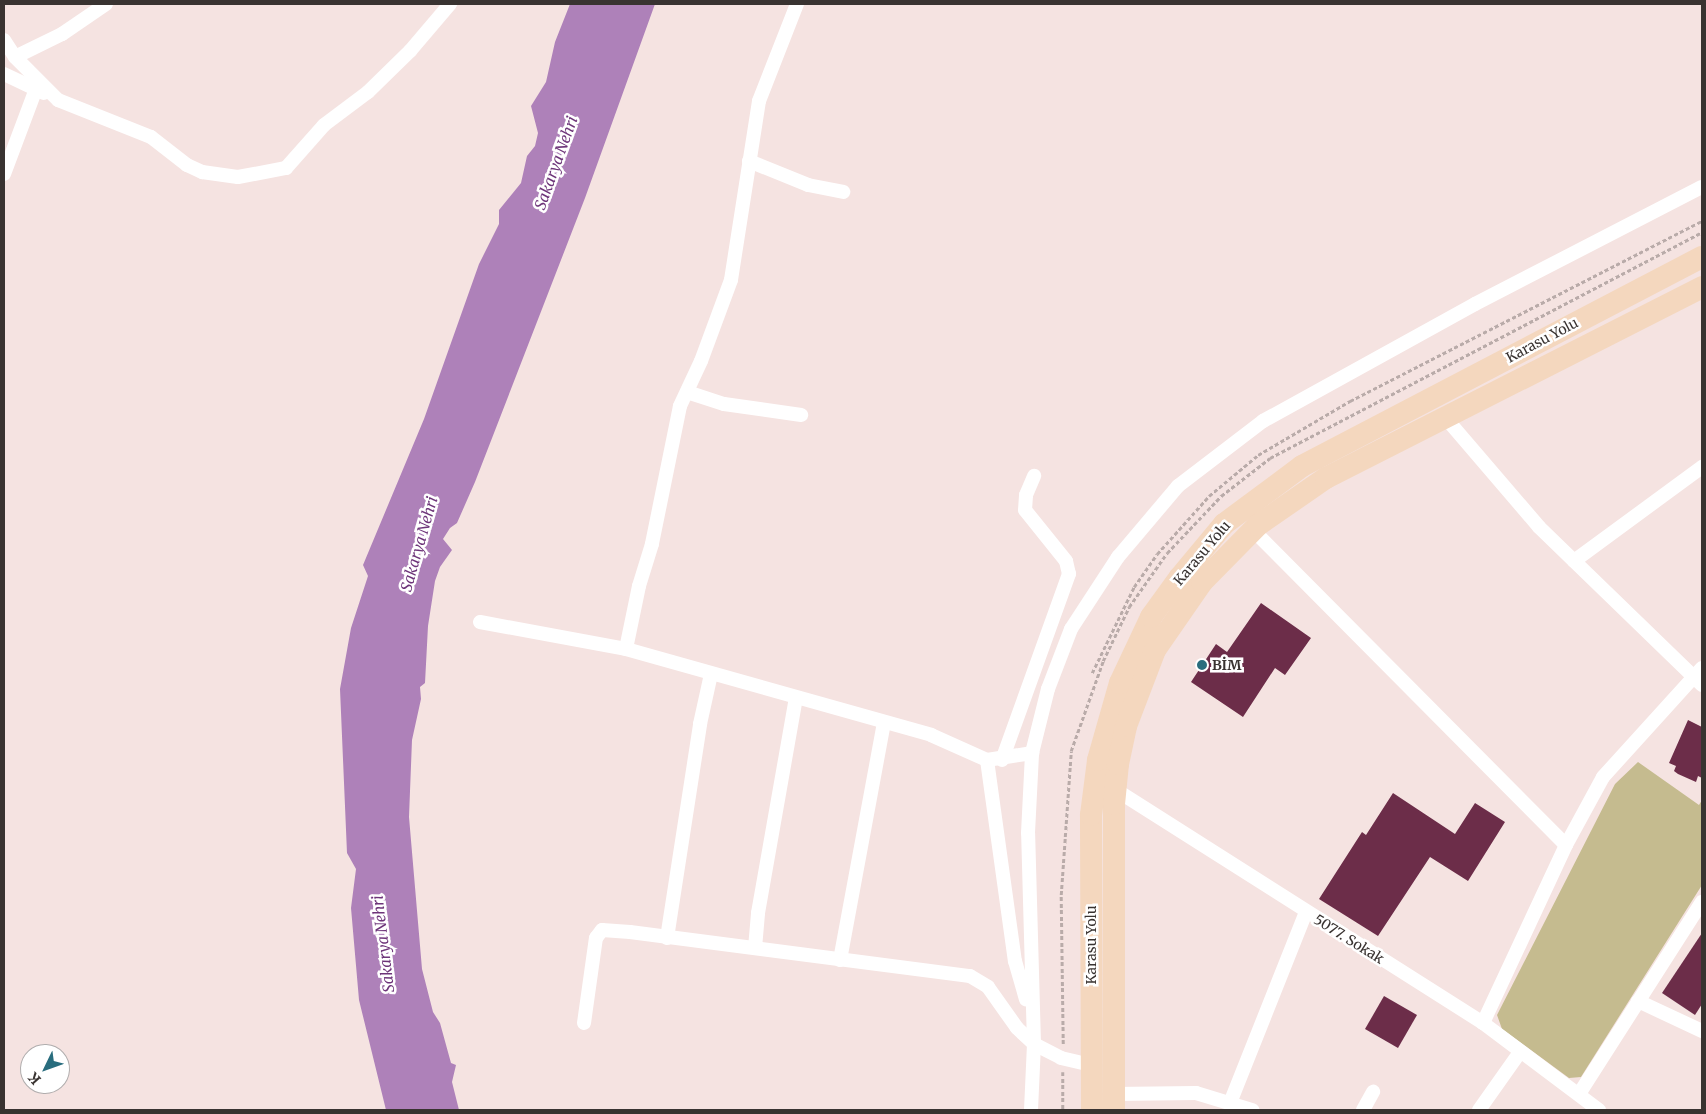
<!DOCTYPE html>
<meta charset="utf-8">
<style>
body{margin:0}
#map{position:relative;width:1706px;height:1114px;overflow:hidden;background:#f5e3e1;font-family:Merriweather,serif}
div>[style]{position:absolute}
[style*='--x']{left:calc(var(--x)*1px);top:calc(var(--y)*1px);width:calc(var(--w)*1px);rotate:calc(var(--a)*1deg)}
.green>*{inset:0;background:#c5bb8f}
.water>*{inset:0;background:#ae81b9}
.building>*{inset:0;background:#6c2d49}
.path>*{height:2.5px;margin-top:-1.25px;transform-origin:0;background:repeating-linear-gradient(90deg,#b9aba9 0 4px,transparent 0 6.5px)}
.minor>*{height:14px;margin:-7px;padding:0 7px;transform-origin:7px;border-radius:7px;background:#fff}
.trunk>*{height:22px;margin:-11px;padding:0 11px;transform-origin:11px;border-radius:11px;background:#f4d7be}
.dots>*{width:14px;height:14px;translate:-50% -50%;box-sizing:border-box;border:2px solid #fff;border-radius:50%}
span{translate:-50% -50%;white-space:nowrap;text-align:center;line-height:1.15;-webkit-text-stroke:5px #fff;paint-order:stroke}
.street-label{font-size:14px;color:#393331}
.poi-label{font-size:14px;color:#393331;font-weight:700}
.left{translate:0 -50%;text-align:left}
.water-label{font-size:15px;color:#6d3479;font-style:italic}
.frame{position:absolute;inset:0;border:5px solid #393331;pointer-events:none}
.north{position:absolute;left:20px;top:1044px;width:50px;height:50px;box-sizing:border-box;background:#fff;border:1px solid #b0adad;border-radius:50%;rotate:228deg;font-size:14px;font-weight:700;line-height:20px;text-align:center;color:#393331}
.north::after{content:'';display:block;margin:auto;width:18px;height:22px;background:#296d7e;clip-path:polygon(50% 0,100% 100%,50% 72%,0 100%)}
</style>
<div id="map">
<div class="green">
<i style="clip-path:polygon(1638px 762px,1699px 805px,1702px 800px,1702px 885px,1581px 1077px,1569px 1078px,1502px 1029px,1497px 1015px,1615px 784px)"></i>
</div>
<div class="water">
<i style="clip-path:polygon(570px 4px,655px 4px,585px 198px,475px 482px,457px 523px,450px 528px,443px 539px,452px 550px,440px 567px,435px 581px,428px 626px,425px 683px,420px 687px,421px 699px,412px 740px,409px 817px,422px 969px,433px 1012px,440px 1023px,451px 1063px,456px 1065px,452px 1082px,459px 1110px,386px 1110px,359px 1000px,351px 908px,356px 869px,347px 853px,340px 689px,351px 628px,368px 576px,363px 565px,424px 419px,479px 264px,499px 224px,499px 210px,521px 183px,527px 156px,535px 146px,538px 133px,531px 106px,546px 82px,555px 42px)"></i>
</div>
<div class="building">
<i style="clip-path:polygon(1261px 603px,1311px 638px,1285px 675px,1275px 668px,1243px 717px,1191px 682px,1216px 644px,1227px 652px)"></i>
<i style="clip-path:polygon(1688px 720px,1702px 727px,1702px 778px,1698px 776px,1696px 782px,1678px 774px,1674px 771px,1676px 766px,1669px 763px)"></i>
<i style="clip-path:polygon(1393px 793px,1455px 834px,1475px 803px,1505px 822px,1468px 881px,1430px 857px,1378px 936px,1319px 899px,1362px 832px,1366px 835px)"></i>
<i style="clip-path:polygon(1702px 933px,1702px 1004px,1695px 1015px,1662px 993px)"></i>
<i style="clip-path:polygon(1384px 996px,1417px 1015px,1398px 1048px,1365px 1029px)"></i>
</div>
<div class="path">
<i style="--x:1092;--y:673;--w:96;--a:-64"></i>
<i style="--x:1134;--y:587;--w:40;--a:-55.1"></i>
<i style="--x:1157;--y:554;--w:78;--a:-48.1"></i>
<i style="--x:1209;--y:496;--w:64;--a:-39.9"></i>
<i style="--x:1258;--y:455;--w:107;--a:-30.4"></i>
<i style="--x:1350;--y:401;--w:395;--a:-27.1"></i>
<i style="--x:1063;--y:1044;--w:149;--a:-90.8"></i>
<i style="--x:1061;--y:895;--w:144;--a:-86"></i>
<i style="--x:1071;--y:751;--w:96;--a:-70.4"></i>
<i style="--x:1103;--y:661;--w:60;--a:-64.3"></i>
<i style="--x:1129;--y:607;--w:66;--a:-54.9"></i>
<i style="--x:1167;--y:553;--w:79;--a:-46.5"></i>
<i style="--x:1221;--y:496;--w:62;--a:-37.8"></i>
<i style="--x:1270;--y:458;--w:488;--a:-27.6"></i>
<i style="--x:1063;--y:1072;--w:38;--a:90"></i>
</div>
<div class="minor">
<i style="--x:106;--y:4;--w:53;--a:145.7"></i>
<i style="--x:62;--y:34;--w:52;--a:153.9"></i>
<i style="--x:15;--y:57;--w:61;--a:45"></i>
<i style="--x:58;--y:100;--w:100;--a:21.7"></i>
<i style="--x:151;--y:137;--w:46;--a:37.9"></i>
<i style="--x:187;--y:165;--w:17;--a:25"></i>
<i style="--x:202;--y:172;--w:36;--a:8"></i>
<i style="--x:238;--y:177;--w:49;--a:-10.6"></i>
<i style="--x:286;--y:168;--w:57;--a:-48.5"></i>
<i style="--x:324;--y:125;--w:55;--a:-36.9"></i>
<i style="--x:368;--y:92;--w:59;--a:-44.3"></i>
<i style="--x:410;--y:51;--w:62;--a:-49.6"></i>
<i style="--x:797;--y:4;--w:104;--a:111.4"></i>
<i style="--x:759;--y:101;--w:181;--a:98.9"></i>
<i style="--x:731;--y:280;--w:86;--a:110.3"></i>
<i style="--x:701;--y:361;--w:50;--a:115"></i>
<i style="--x:680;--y:406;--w:141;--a:101.5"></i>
<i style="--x:652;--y:544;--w:44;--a:107.2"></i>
<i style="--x:639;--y:586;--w:64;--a:101.7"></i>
<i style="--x:626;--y:649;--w:317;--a:15.7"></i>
<i style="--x:931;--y:735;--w:61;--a:24.1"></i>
<i style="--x:987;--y:760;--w:46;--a:-8.8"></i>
<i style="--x:4;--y:40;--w:20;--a:57"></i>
<i style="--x:4;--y:74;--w:44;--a:25.4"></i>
<i style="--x:749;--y:161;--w:64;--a:22.1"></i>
<i style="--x:808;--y:185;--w:36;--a:11"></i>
<i style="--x:4;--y:174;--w:91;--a:-69.4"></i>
<i style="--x:687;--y:392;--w:39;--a:18"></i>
<i style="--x:724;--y:404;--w:78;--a:8.1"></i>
<i style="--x:1444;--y:416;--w:146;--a:49.4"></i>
<i style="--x:1539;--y:527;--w:227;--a:44.1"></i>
<i style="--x:1253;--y:530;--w:444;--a:45.2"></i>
<i style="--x:1574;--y:561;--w:159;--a:-36.3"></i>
<i style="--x:480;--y:622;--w:148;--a:10.5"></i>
<i style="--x:987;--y:760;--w:203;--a:82.1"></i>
<i style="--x:1015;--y:961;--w:40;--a:74"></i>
<i style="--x:1002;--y:760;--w:198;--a:-70.2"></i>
<i style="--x:1069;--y:574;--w:13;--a:-103"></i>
<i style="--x:1066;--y:561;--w:65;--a:-128.8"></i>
<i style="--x:1025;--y:510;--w:15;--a:-86"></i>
<i style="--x:1026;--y:495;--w:21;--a:-67"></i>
<i style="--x:1116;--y:790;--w:435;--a:32.4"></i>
<i style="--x:1483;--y:1023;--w:145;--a:36.9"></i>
<i style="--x:667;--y:938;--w:217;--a:-81.2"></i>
<i style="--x:700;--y:724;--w:51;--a:-77.6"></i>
<i style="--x:755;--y:948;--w:35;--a:-85"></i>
<i style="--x:758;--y:913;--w:218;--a:-80"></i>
<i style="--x:840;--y:960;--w:242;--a:-79.5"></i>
<i style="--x:1638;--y:1001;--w:71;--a:25.1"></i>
<i style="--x:584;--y:1023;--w:86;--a:-82"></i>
<i style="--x:596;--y:938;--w:10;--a:-53"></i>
<i style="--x:602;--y:930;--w:28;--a:4"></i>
<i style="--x:630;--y:932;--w:343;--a:7.4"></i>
<i style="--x:970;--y:976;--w:21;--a:31"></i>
<i style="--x:988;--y:987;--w:50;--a:54.7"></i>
<i style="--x:1017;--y:1028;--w:23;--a:43"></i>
<i style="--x:1034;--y:1044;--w:30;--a:27"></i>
<i style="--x:1061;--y:1058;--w:32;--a:13"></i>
<i style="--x:1483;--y:1023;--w:196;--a:-65"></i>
<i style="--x:1566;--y:845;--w:77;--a:-61.4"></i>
<i style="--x:1603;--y:777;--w:147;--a:-47.8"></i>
<i style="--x:1113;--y:1094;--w:83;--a:-0.7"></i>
<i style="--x:1196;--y:1093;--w:59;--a:16.9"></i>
<i style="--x:1579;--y:1094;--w:228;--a:-57.4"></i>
<i style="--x:1230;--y:1103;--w:206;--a:-68.3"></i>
<i style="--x:1031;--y:1110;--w:66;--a:-87.4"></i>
<i style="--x:1034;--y:1044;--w:211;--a:-91.6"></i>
<i style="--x:1028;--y:833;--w:80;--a:-87.1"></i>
<i style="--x:1032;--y:753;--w:66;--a:-76"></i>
<i style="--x:1048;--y:689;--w:64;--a:-69"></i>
<i style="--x:1071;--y:629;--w:86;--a:-56.9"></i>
<i style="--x:1118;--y:557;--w:93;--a:-49.8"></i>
<i style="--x:1178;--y:486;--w:107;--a:-37.4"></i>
<i style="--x:1263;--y:421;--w:242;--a:-28.9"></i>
<i style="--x:1475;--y:304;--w:255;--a:-27.3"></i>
<i style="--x:1363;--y:1110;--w:21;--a:-61"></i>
<i style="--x:1479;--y:1110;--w:71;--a:-54.7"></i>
</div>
<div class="trunk">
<i style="--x:1092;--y:1110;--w:295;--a:-90.2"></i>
<i style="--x:1091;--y:815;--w:55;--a:-82.7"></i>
<i style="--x:1098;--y:760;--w:80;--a:-74.1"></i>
<i style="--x:1120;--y:683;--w:73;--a:-64.8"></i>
<i style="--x:1151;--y:617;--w:49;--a:-54.1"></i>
<i style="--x:1180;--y:577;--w:69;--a:-50.3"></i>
<i style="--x:1224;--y:524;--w:97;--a:-36.6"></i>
<i style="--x:1302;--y:466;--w:451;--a:-27.6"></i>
<i style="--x:1114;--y:1110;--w:306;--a:-90"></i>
<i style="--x:1114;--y:804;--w:40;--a:-84.3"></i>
<i style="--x:1118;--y:764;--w:39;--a:-78"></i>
<i style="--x:1126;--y:726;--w:81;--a:-69.1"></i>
<i style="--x:1155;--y:650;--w:83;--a:-55.3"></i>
<i style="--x:1202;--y:582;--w:80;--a:-45.5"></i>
<i style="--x:1258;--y:525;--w:83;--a:-34.7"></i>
<i style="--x:1326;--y:478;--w:422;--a:-26.9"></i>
</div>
<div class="dots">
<i style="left:1202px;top:665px;background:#296d7e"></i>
</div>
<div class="street-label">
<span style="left:1542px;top:340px;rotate:-28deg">Karasu Yolu</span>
<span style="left:1202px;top:553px;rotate:-50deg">Karasu Yolu</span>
<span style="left:1349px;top:939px;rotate:32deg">5077. Sokak</span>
<span style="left:1091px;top:945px;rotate:-90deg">Karasu Yolu</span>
</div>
<div class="poi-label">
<span class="left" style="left:1212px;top:665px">BİM</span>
</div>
<div class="water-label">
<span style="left:556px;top:163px;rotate:-70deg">Sakarya Nehri</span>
<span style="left:419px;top:544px;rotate:-74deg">Sakarya Nehri</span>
<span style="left:383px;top:944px;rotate:-97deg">Sakarya Nehri</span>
</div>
<div class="frame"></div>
<div class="north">K</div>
</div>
